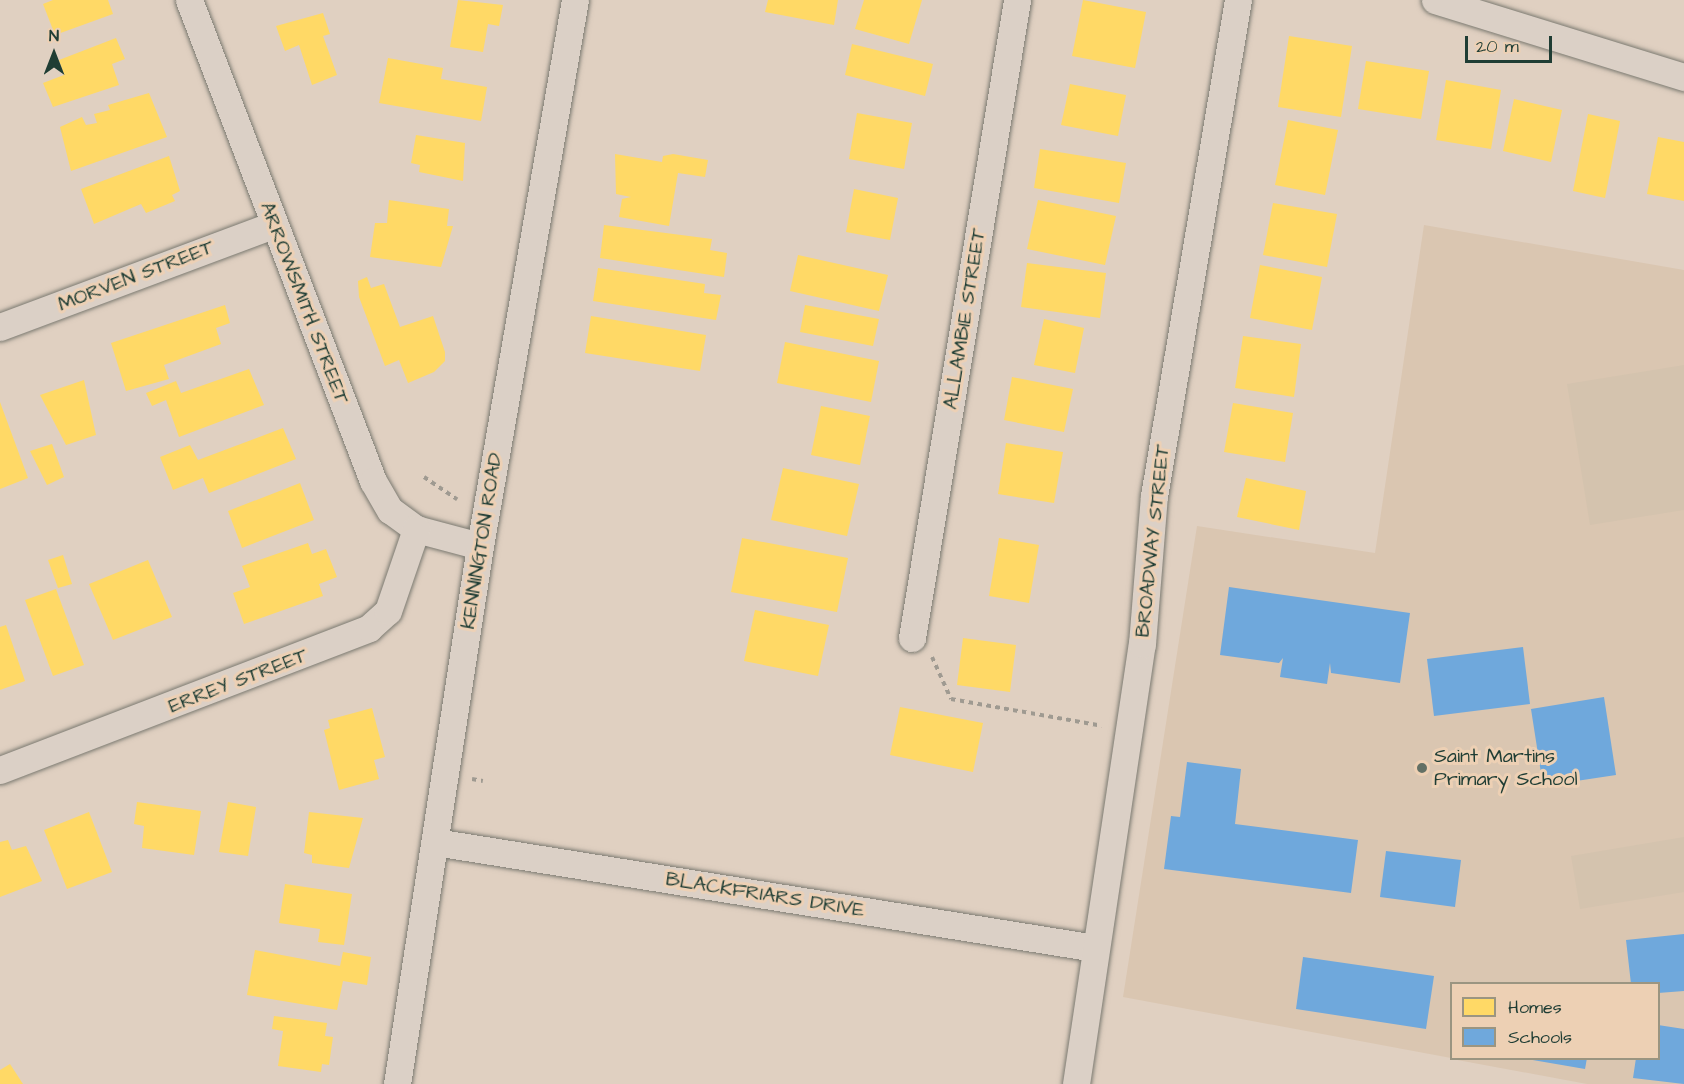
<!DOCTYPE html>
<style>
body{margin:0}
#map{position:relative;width:1684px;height:1084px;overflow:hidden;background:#e0d0c1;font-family:"Architects Daughter",sans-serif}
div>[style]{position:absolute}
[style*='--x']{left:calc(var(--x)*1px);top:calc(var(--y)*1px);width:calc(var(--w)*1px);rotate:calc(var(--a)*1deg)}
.built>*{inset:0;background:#dac6b1}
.green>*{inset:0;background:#d4c3ae}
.homes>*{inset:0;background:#ffd966}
.schools>*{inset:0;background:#6fa8dc}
.path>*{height:4px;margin-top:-2px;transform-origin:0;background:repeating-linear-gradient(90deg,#9f9a91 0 4.5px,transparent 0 9px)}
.roads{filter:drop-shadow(0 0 2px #7b7a71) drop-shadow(0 0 2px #7b7a71)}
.street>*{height:27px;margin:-13.5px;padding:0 13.5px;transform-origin:13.5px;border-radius:13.5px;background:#dbd0c6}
.dots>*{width:16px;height:16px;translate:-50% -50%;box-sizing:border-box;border:3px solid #edd0b4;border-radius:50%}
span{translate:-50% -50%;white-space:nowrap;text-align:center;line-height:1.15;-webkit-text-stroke:6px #edd0b4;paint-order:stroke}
.street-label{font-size:20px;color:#1f3d34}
.poi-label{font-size:20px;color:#1f3d34}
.left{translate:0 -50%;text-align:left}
.legend{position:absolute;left:1450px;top:982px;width:210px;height:78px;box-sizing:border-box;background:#edd0b4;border:2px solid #9b9581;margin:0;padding:8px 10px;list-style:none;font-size:18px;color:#1f3d34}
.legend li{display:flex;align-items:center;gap:12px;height:30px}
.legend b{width:30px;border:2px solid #9b9581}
.north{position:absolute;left:24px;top:24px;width:60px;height:60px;-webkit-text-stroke:4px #edd0b4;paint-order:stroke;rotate:0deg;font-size:16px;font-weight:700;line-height:24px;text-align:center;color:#1f3d34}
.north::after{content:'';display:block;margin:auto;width:21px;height:27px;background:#1f3d34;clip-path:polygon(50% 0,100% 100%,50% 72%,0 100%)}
.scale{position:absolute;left:1465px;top:36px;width:87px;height:27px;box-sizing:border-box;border:3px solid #1f3d34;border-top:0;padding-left:8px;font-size:18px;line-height:21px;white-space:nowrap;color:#1f3d34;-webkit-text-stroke:4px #edd0b4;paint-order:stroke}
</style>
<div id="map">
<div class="built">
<i style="clip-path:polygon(1424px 225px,1684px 270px,1684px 1084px,1587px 1084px,1452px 1059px,1658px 1058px,1658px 984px,1452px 984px,1451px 1058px,1123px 997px,1197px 526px,1375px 553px)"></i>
</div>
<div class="green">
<i style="clip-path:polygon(1684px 365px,1684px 510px,1590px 525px,1567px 384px)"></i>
<i style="clip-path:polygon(1684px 837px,1684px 892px,1580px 909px,1571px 856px)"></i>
</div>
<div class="homes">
<i style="clip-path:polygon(53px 0,108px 0,113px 14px,55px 35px,43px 4px)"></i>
<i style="clip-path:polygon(458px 0,503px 5px,499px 26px,488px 24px,483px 52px,450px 47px)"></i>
<i style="clip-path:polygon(768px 0,838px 0,834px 25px,765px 12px)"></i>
<i style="clip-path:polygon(864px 0,922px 0,909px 44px,855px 29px)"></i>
<i style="clip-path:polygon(1083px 0,1146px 12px,1135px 68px,1072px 56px)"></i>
<i style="clip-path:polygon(323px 13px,330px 34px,323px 36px,337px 75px,312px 85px,299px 45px,285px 51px,276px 26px)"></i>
<i style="clip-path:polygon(1289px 36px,1352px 46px,1341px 117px,1278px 107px)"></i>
<i style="clip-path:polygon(116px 38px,125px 59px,112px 64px,119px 85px,53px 107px,43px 83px,64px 75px,59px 60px)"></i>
<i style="clip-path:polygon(852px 44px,933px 64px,925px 96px,845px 75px)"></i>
<i style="clip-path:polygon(388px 58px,443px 68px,441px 79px,487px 87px,481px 121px,379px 103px)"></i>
<i style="clip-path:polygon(1366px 61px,1429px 71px,1421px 119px,1358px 109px)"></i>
<i style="clip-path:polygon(1446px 80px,1501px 90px,1491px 149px,1436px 140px)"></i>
<i style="clip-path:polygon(1070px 84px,1126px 95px,1118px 136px,1061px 125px)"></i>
<i style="clip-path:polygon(149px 93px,167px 137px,71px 171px,60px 127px,82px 117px,86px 125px,97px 123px,94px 114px,110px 110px,108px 105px)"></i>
<i style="clip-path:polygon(1514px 99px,1562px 110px,1551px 162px,1503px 151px)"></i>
<i style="clip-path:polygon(857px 113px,912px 123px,904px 169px,849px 159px)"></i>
<i style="clip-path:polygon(1588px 114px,1620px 121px,1605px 198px,1573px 191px)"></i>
<i style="clip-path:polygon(1288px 120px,1338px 130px,1325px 195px,1275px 185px)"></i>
<i style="clip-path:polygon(416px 135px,465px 143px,463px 181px,419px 172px,420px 165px,411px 163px)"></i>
<i style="clip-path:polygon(1658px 137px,1684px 142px,1684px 201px,1647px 194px)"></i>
<i style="clip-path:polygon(1040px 149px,1126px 163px,1119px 203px,1034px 188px)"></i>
<i style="clip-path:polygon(615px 154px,662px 162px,663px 156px,673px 154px,708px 160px,705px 177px,678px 173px,669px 226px,619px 217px,622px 199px,631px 197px,616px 194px)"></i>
<i style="clip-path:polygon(169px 156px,180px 191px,172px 195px,175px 201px,146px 213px,141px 204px,94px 224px,81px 189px)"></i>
<i style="clip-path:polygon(854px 189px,898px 198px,890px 240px,846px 232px)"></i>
<i style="clip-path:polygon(389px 200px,449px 209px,447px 226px,453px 226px,441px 267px,370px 257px,375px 223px,387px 223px)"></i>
<i style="clip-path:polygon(1038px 200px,1116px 216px,1105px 265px,1027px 249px)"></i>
<i style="clip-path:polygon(1273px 203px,1337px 214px,1327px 267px,1263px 255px)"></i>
<i style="clip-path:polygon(604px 225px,712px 239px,710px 250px,727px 253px,724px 277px,600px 258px)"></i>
<i style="clip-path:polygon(798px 255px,888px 275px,879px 311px,790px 291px)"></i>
<i style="clip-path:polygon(1027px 263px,1106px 273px,1100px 318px,1021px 307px)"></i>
<i style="clip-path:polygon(1260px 265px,1322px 277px,1312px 330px,1250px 318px)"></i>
<i style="clip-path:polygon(598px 268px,705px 284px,704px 293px,721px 295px,716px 320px,593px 301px)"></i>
<i style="clip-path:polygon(367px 277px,371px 288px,384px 284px,400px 327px,433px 316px,445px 352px,445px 361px,434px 372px,408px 383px,399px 360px,385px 366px,359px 297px,358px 281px)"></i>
<i style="clip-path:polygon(225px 305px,230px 323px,216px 328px,221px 344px,164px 365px,169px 379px,126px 391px,111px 343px)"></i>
<i style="clip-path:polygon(805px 305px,879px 319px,873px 346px,800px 332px)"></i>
<i style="clip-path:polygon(591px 316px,706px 335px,700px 371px,585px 353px)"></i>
<i style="clip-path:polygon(1044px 319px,1084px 328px,1075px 373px,1034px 365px)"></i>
<i style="clip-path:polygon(1243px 336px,1301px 344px,1294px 397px,1235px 388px)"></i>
<i style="clip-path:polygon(785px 342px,879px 361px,871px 402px,777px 383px)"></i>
<i style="clip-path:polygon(249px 369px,264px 405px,179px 437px,166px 400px,152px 406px,146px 393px,176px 381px,181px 393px)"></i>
<i style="clip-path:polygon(1012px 377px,1073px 389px,1064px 432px,1004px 420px)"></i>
<i style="clip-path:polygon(84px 380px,96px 435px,66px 445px,40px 395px)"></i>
<i style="clip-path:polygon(0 402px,28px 478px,0 489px)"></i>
<i style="clip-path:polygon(1233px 403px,1293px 413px,1285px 462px,1224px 452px)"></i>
<i style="clip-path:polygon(821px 406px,870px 416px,860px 465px,811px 455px)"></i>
<i style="clip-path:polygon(283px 428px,296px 459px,209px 493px,203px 478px,173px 490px,160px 457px,190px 445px,198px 460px)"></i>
<i style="clip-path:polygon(1006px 443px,1063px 452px,1054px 503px,998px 494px)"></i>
<i style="clip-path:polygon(52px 444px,64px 477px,47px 485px,30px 451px)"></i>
<i style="clip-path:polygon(783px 468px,859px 484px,847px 536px,771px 520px)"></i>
<i style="clip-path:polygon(1246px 478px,1306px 491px,1299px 530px,1237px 517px)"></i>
<i style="clip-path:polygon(300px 483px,314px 520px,242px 548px,228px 511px)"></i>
<i style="clip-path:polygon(742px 538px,848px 558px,837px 612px,731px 592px)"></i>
<i style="clip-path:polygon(999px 538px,1039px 545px,1029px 603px,989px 596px)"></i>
<i style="clip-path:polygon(308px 543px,312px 554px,326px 549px,337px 577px,319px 584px,323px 596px,244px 624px,233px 593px,250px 587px,242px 566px)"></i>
<i style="clip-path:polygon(63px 555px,72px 584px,58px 588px,48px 560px)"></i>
<i style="clip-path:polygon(148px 560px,172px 617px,113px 640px,89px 584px)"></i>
<i style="clip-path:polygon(56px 589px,84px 665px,53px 676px,25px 600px)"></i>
<i style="clip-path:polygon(755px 610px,829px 625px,818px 676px,744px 661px)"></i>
<i style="clip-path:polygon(6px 625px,25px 681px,0 690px,0 627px)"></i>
<i style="clip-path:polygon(963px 638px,1016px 645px,1010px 692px,957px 685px)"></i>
<i style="clip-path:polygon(900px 707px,983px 723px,973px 772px,890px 755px)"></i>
<i style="clip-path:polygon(372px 708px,385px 757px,374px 760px,379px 779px,339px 790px,324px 730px,330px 728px,328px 720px)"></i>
<i style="clip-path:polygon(137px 802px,201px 811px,194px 855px,142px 848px,144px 826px,134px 824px)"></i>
<i style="clip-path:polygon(228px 802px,256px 807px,248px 856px,219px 852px)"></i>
<i style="clip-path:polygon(89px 812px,112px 872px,67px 889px,44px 830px)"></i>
<i style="clip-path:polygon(309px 812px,363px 818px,349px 868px,312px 863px,312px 855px,304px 853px)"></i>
<i style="clip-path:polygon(8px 840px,12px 850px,26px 846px,42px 881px,0 897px,0 842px)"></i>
<i style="clip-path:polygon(285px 884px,352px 894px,344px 945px,318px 942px,320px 929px,279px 923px)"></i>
<i style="clip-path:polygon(255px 950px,340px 966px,343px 952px,371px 957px,367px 985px,343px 981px,337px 1010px,247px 995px)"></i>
<i style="clip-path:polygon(274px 1016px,327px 1023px,325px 1036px,333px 1037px,329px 1065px,322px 1064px,321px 1072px,278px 1066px,283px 1031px,272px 1029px)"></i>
<i style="clip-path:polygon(10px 1064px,23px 1084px,0 1084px,0 1070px)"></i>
</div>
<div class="schools">
<i style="clip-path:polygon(1229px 587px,1410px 613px,1400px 683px,1331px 673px,1330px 663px,1327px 684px,1280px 677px,1283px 658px,1279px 663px,1220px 655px)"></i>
<i style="clip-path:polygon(1523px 647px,1530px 704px,1434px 716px,1427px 659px)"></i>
<i style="clip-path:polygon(1604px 697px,1616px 775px,1543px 786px,1531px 709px)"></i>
<i style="clip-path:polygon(1187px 762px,1241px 769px,1235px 824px,1358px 840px,1351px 893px,1164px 869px,1171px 816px,1180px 817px)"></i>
<i style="clip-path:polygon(1386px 851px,1461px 860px,1455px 907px,1380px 897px)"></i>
<i style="clip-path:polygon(1684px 934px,1684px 991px,1658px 993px,1658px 984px,1631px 984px,1626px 940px)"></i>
<i style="clip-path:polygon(1303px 957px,1434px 976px,1426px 1029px,1296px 1009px)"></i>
<i style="clip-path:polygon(1658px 1025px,1684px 1029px,1684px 1084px,1633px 1078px,1636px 1058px,1658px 1058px)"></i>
<i style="clip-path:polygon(1521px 1058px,1587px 1058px,1585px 1069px)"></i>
</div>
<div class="path">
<i style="--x:424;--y:477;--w:40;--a:34"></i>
<i style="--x:932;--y:657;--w:46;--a:65.7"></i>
<i style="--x:951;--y:699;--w:153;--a:10.1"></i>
<i style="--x:472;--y:779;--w:11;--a:10"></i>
</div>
<div class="roads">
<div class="street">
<i style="--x:189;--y:0;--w:515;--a:69.07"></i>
<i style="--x:373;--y:481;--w:34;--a:60"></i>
<i style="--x:390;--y:510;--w:32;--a:36"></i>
<i style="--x:416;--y:529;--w:66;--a:14.9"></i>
<i style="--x:1435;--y:0;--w:261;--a:17.2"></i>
<i style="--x:0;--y:327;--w:291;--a:-20.5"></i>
<i style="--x:912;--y:638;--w:647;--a:-80.65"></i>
<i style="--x:0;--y:770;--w:395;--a:-21"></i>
<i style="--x:369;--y:628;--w:25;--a:-42"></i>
<i style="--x:388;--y:611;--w:87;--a:-71.1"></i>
<i style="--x:435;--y:842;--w:668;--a:9.12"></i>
<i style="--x:397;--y:1084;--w:544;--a:-81.23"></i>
<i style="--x:480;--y:546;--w:554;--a:-80.13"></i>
<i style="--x:1076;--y:1084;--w:445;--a:-81.5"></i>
<i style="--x:1142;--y:644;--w:148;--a:-85.4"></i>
<i style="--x:1154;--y:496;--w:503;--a:-80.39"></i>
</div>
</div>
<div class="dots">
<i style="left:1422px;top:768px;background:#637065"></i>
</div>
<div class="street-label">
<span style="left:136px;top:276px;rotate:-21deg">MORVEN STREET</span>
<span style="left:304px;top:303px;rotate:69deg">ARROWSMITH STREET</span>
<span style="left:965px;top:319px;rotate:-81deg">ALLAMBIE STREET</span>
<span style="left:482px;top:541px;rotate:-81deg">KENNINGTON ROAD</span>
<span style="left:1153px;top:541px;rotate:-84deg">BROADWAY STREET</span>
<span style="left:238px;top:681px;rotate:-21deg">ERREY STREET</span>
<span style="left:765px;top:895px;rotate:9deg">BLACKFRIARS DRIVE</span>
</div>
<div class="poi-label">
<span class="left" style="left:1434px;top:768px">Saint Martins<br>Primary School</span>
</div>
<ul class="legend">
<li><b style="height:16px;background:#ffd966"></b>Homes</li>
<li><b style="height:16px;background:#6fa8dc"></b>Schools</li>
</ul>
<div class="north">N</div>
<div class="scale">20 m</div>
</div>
